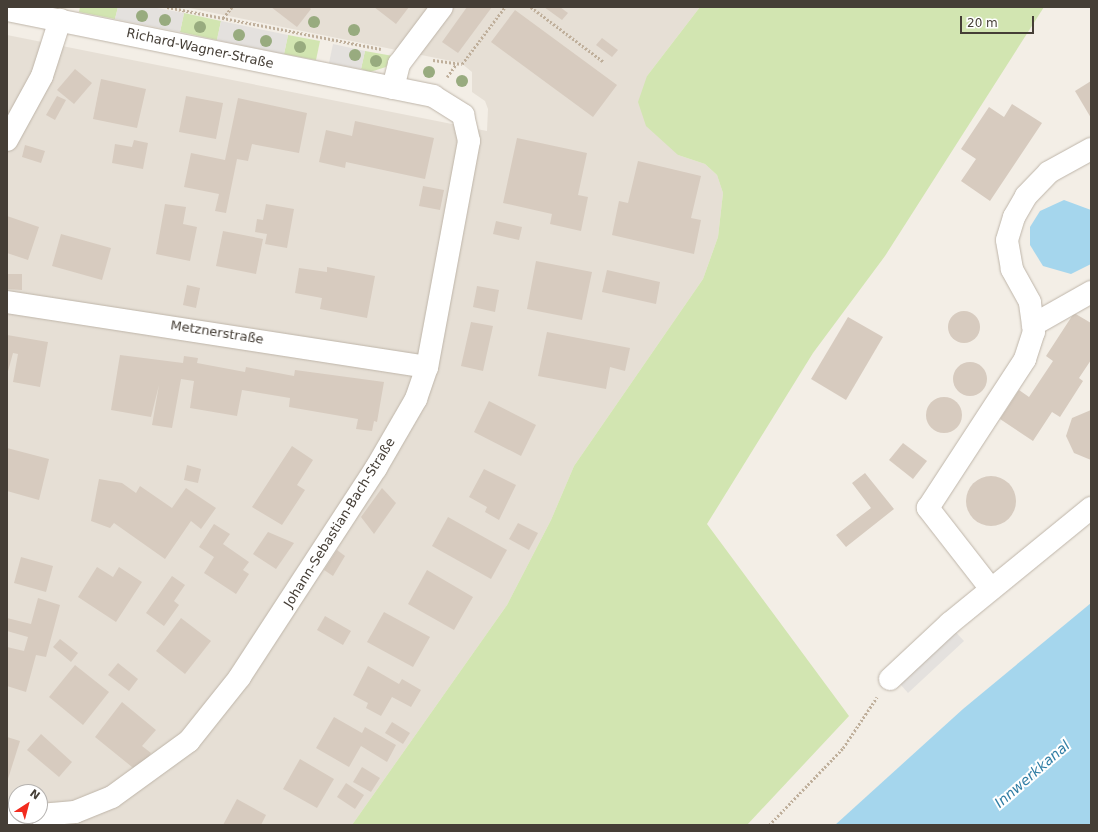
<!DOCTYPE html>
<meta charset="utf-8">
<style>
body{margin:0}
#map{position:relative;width:1098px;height:832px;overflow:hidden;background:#f3eee6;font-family:"DejaVu Sans",sans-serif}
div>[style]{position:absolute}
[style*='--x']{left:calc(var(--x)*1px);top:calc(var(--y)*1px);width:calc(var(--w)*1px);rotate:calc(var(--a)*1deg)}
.residential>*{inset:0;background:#e6dfd5}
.green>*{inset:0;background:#d2e5b1}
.parking>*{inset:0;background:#e4e1de}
.water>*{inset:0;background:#a5d6ed}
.building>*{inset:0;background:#d7cbbf}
.round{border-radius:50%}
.path>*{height:2.5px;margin-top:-1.25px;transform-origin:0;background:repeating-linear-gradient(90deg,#bfaf9b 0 2px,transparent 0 4px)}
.roads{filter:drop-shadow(0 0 1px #beb5a9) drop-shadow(0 0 1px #beb5a9)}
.minor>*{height:22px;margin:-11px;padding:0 11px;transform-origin:11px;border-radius:11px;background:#fff}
.trees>*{width:12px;height:12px;margin:-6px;border-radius:50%;background:#98ab7f}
span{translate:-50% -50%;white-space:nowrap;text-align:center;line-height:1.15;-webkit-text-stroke:4px #fff;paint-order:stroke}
.street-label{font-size:13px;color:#453e36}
.water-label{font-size:14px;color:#317ea5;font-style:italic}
.frame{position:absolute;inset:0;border:8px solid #453e36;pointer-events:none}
.north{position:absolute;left:8px;top:784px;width:40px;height:40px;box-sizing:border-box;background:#fff;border:1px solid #b5b2af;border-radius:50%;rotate:36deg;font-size:11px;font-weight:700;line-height:16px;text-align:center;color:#453e36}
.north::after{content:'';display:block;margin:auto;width:14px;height:18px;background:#f22b1e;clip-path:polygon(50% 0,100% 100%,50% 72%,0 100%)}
.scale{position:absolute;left:960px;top:16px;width:74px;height:18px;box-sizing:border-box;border:2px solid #453e36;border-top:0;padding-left:5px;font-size:12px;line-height:14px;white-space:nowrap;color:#453e36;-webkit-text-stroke:3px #fff;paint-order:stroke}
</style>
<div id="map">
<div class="residential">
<i style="clip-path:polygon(evenodd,184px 7px,700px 7px,647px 76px,678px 155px,705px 164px,717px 175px,723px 193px,718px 237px,703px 279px,574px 466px,551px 520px,507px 605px,352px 825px,7px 825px,7px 35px,487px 131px,488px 109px,485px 101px,472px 92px,472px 72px,461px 63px,184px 7px,16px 792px,40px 792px,40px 816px,16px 816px,16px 792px)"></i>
</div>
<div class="green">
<i style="clip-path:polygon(80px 7px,118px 7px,115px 19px,79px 12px)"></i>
<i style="clip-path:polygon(700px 7px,1044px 7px,885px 256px,813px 353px,707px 524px,849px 716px,747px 825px,352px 825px,507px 605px,551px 520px,574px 466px,703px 279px,718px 237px,723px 193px,717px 175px,705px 164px,678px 155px,646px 126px,638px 102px,647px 76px)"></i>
<i style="clip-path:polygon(184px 13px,221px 21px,217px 40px,180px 32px)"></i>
<i style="clip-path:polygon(288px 35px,320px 41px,316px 60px,284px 54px)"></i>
<i style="clip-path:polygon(365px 51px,393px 56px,386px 67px,370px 72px,361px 69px)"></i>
</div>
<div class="parking">
<i style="clip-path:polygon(118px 7px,152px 7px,184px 13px,180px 32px,115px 19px)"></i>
<i style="clip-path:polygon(221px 21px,288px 35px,284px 54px,217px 40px)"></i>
<i style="clip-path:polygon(333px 44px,365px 51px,361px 69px,329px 63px)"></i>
<i style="clip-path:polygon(950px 626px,964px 641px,908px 693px,894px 677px)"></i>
</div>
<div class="water">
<i style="clip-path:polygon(1064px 200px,1091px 210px,1091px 264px,1071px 274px,1043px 266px,1030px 245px,1030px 227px,1040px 211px)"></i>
<i style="clip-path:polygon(1091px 603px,1091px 825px,835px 825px,963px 709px)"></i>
</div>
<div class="building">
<i style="clip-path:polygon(271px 7px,309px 7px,311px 9px,297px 27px)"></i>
<i style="clip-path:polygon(374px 7px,409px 7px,396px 24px)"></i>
<i style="clip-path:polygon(467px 7px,492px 7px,458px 53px,442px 42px)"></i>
<i style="clip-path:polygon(544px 7px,560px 7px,568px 13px,562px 20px)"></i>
<i style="clip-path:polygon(515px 10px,617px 85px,593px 117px,491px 42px)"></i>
<i style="clip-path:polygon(602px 38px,618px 50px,612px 57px,596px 45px)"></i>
<i style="clip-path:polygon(75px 69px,92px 83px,74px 104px,57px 90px)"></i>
<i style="clip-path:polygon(101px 79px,146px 89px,137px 128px,93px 119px)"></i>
<i style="clip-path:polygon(1091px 81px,1091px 118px,1075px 91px)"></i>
<i style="clip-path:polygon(57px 96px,66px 100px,55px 120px,46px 115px)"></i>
<i style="clip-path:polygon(186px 96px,223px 103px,216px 139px,179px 132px)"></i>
<i style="clip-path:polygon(238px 98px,307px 113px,299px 153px,252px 144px,248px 161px,237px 159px,226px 213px,215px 211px,219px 194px,184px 187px,191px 153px,225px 160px)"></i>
<i style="clip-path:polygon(1012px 104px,1042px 123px,990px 201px,961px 181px,976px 159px,961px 149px,989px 107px,1004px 117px)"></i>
<i style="clip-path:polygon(355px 121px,434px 138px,425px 179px,346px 162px,345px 168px,319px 162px,326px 130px,352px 136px)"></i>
<i style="clip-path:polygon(517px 138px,587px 153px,578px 195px,588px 197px,581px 231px,550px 224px,552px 214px,503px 203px)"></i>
<i style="clip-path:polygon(134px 140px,148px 143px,143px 169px,112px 163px,115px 144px,132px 147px)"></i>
<i style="clip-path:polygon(25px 145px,45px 151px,41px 163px,22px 157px)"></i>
<i style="clip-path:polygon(638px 161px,701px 176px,691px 218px,701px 220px,694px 254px,612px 235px,619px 201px,628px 203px)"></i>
<i style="clip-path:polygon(423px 186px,444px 190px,440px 210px,419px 206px)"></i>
<i style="clip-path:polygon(165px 204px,186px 207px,183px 224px,197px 227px,190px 261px,156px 254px)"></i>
<i style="clip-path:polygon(266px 204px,294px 209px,287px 248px,265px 244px,267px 234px,255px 232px,257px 219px,263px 220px)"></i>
<i style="clip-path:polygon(7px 216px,39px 227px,28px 260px,7px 253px)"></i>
<i style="clip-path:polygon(496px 221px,522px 227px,519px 240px,493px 234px)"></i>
<i style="clip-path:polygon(223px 231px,263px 239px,256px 274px,216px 266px)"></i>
<i style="clip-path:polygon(61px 234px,111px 248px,102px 280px,52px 266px)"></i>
<i style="clip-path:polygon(536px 261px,592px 272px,582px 320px,527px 309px)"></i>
<i style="clip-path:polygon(327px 267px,375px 276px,367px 318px,320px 309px,322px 298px,295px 293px,299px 268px,327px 272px)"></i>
<i style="clip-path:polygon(607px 270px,660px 282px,656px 304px,602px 292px)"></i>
<i style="clip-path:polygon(7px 274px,22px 274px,22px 290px,7px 289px)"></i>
<i style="clip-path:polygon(187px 285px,200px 288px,196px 308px,183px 305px)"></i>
<i style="clip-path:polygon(477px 286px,499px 290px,495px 312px,473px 307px)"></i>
<i class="round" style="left:948px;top:311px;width:32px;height:32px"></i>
<i style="clip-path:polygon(1074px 313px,1091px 323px,1091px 360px,1079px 378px,1083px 381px,1060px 417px,1052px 412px,1033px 441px,1000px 419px,1019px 390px,1029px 397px,1053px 361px,1046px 356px)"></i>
<i style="clip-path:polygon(848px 317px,883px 337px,846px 400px,811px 379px)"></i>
<i style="clip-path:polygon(471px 322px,493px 326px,483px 371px,461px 366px)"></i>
<i style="clip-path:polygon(547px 332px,630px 348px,625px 371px,610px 367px,606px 389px,538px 376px)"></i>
<i style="clip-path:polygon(7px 335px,48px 342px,40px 387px,13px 382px,18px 354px,13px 353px,7px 375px)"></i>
<i style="clip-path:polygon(120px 355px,183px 363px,184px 356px,198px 358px,197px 363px,245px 372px,246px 367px,294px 376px,295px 370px,384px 382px,377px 422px,374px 421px,372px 431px,356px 429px,358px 419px,289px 407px,290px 398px,242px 390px,237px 416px,190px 408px,194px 381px,181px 379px,172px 428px,152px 425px,159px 385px,151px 417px,111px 410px)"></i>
<i class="round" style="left:953px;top:362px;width:34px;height:34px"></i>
<i class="round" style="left:926px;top:397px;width:36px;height:36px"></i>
<i style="clip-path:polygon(489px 401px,536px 425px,521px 456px,474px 432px)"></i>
<i style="clip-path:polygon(1091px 410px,1091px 460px,1074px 453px,1066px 436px,1072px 418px)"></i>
<i style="clip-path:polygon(903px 443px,927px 461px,913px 479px,889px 460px)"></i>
<i style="clip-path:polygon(292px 446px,313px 460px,297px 485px,305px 490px,282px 525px,252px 507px)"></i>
<i style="clip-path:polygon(7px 448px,49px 459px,39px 500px,7px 491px)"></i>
<i style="clip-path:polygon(187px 465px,201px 469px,198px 483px,184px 480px)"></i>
<i style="clip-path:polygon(484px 469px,516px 485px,499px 520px,485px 512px,487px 507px,469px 497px)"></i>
<i style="clip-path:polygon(865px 473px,894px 509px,846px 547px,836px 535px,871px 508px,852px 483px)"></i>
<i class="round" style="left:966px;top:476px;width:50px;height:50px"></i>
<i style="clip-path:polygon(99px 479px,122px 483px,136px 493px,140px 486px,172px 508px,186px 488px,216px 508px,201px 529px,191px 521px,165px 559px,114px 523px,110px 528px,91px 521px)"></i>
<i style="clip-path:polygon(382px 488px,396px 503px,374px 534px,361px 517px)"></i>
<i style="clip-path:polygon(448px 517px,507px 550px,491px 579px,432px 546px)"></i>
<i style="clip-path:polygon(518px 523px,538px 533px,529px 550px,509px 539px)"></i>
<i style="clip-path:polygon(214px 524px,230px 534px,223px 544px,249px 562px,243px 570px,249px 574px,236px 594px,204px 573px,214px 557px,199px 547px)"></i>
<i style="clip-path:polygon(268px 532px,294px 543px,276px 569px,253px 554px)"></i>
<i style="clip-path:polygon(337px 550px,345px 556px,333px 576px,324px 570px)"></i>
<i style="clip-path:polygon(21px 557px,53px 566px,46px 592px,14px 583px)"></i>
<i style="clip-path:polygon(97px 567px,113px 577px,119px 567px,142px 582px,116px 622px,78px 597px)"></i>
<i style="clip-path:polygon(427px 570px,473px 597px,454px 630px,408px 604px)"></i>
<i style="clip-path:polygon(172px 576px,185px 585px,174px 601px,179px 605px,164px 626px,146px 613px)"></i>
<i style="clip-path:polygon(38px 598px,60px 605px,46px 657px,36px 655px,26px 692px,7px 686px,7px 647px,24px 651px,28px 637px,7px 631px,7px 618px,31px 624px)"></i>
<i style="clip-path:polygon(384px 612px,430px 637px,413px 667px,367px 642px)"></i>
<i style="clip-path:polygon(325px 616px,351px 631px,343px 645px,317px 630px)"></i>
<i style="clip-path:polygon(181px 618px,211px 641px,185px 674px,156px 651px)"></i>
<i style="clip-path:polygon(60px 639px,78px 653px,71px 662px,53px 647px)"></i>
<i style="clip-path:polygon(118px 663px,138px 679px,129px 691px,108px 675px)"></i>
<i style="clip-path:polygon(75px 665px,109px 692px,83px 725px,49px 697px)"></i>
<i style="clip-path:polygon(368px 666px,399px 684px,402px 679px,421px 690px,411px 707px,392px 697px,381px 716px,366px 708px,368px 703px,353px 695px)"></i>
<i style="clip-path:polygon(122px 702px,156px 730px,142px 746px,151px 753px,137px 771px,95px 737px)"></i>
<i style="clip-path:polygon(334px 717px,362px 733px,365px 727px,396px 745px,387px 762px,361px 746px,349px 767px,316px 748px)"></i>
<i style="clip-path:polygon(392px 722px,410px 733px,403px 744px,385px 733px)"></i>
<i style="clip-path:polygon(41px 734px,72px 762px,59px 777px,27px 750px)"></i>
<i style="clip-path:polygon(7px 737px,20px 741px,7px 782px)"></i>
<i style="clip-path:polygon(300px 759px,334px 779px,317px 808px,283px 789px)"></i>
<i style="clip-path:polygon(362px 767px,380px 778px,371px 792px,353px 782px)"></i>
<i style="clip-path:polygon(346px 783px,364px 795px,355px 809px,337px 797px)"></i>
<i style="clip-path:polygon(237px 799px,266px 815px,261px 825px,223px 825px)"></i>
</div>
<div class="path">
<i style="--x:167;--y:7;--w:218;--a:11.1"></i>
<i style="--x:531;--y:7;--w:91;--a:37"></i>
<i style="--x:223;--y:18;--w:14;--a:-51"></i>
<i style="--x:433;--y:60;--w:29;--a:8"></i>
<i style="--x:462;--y:64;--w:71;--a:-53"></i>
<i style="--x:447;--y:77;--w:16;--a:-55"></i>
<i style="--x:769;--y:825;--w:107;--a:-46.1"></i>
<i style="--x:843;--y:748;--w:61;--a:-56.3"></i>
</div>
<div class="roads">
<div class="minor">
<i style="--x:7;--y:10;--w:435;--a:11.4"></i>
<i style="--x:433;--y:96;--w:36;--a:32"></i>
<i style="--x:463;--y:115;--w:27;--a:77"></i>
<i style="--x:469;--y:141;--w:230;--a:100.5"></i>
<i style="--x:427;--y:367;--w:34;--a:109"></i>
<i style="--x:416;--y:399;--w:80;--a:120.1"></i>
<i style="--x:376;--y:468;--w:249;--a:123.1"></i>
<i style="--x:240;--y:677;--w:82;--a:128.6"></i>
<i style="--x:189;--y:741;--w:95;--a:144"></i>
<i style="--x:112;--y:797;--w:40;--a:158"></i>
<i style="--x:75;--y:812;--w:35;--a:175"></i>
<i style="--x:393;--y:88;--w:25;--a:-76"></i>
<i style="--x:399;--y:64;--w:71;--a:-53"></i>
<i style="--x:7;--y:140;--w:73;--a:-61.3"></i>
<i style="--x:42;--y:76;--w:59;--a:-72.2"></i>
<i style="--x:7;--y:302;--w:425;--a:8.8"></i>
<i style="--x:1033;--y:325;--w:67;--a:-29.6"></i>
<i style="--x:991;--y:589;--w:103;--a:-127.9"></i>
<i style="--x:928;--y:508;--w:178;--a:-56.9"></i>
<i style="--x:1025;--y:359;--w:28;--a:-72"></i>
<i style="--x:1034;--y:332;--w:30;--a:-98"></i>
<i style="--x:1030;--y:302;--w:38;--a:-119"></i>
<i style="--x:1012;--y:269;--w:29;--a:-100"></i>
<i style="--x:1007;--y:240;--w:24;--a:-73"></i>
<i style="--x:1014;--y:217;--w:24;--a:-60"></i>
<i style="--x:1026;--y:196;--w:33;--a:-46"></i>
<i style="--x:1049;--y:172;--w:48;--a:-28.7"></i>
<i style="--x:890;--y:679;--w:82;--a:-43"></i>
<i style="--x:950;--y:623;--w:182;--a:-39.2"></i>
<i style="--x:7;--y:815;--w:9;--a:6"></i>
</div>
</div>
<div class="trees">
<i style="left:142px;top:16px"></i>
<i style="left:165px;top:20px"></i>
<i style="left:314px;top:22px"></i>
<i style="left:200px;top:27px"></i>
<i style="left:354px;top:30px"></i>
<i style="left:239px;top:35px"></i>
<i style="left:266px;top:41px"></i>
<i style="left:300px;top:47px"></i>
<i style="left:355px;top:55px"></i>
<i style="left:376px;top:61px"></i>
<i style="left:429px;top:72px"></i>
<i style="left:462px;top:81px"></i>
</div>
<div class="street-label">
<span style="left:200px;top:49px;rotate:12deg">Richard-Wagner-Straße</span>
<span style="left:217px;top:333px;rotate:9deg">Metznerstraße</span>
<span style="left:340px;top:523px;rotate:-58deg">Johann-Sebastian-Bach-Straße</span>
</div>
<div class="water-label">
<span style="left:1032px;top:774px;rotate:-41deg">Innwerkkanal</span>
</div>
<div class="frame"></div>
<div class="north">N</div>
<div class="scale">20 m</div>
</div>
